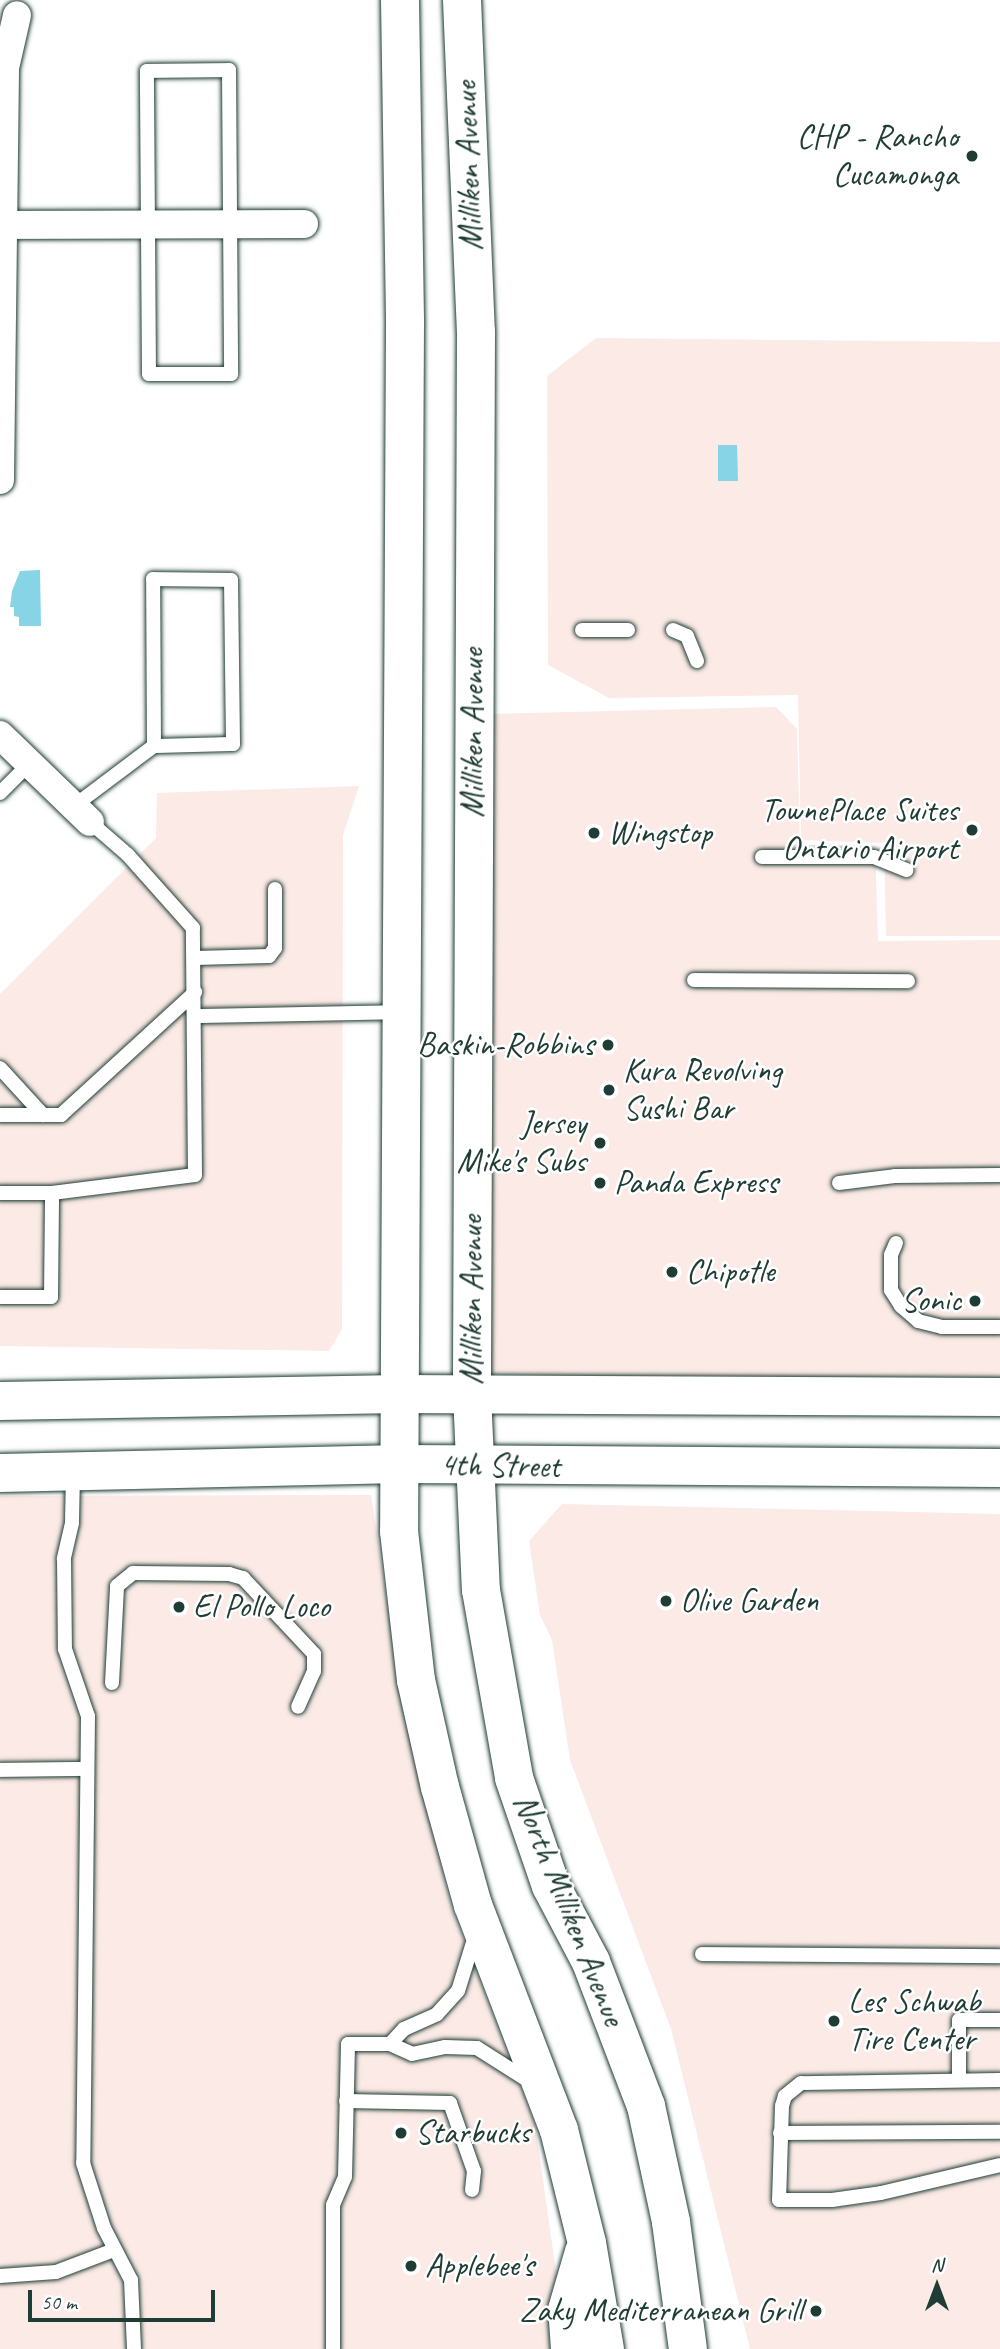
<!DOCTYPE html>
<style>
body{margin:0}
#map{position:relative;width:1000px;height:2349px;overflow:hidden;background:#fff;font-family:Caveat,sans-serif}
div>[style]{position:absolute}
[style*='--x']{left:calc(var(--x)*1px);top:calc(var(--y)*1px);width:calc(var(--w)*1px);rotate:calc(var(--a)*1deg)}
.built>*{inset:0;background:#fbeae5}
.water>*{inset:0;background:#86d4e5}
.roads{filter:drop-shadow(0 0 2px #1f3d34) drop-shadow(0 0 2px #1f3d34)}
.service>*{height:14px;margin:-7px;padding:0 7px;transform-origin:7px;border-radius:7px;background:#fff}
.minor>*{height:28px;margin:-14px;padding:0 14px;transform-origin:14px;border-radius:14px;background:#fff}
.primary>*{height:38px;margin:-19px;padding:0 19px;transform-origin:19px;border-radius:19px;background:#fff}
.dots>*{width:19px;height:19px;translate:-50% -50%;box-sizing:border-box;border:4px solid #fff;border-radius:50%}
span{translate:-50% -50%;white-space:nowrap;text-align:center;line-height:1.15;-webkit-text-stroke:5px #fff;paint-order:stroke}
.poi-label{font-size:33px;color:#1f3d34}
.right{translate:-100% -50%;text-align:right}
.left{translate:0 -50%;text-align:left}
.street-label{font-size:33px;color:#1f3d34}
.north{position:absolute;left:902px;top:2251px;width:70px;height:70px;-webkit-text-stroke:5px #fff;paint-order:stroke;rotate:0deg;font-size:19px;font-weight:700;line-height:28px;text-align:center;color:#1f3d34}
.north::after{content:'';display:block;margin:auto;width:24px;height:32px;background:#1f3d34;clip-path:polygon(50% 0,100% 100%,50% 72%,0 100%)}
.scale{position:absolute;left:28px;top:2290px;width:187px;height:32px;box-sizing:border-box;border:4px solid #1f3d34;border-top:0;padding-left:9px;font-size:21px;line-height:24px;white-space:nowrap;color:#1f3d34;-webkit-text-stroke:5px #fff;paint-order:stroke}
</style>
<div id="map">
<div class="built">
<i style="clip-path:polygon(596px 338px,1000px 342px,1000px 936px,886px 936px,884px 843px,801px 840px,798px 695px,609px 698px,548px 665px,547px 376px)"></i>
<i style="clip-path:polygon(776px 707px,797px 729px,800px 845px,875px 846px,878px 941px,1000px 940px,1000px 1383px,491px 1374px,485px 714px)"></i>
<i style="clip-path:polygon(359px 786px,343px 835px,342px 1329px,329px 1351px,0 1346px,0 994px,156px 838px,157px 793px)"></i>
<i style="clip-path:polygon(371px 1495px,404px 1714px,451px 1907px,535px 2124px,567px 2349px,0 2349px,0 1496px)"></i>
<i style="clip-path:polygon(562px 1504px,1000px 1514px,1000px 2349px,750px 2349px,671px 2029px,570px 1760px,552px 1640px,540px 1615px,529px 1541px)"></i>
</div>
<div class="water">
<i style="clip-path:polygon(718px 445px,737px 445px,738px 481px,718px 481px)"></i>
<i style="clip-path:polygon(40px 570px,41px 626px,19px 626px,19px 617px,14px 616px,14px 607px,10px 607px,12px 591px,20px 571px)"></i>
</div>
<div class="roads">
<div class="service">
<i style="--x:229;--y:70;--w:304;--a:89.6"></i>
<i style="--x:231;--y:374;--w:82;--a:180"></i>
<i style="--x:149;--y:374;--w:303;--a:-90.4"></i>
<i style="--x:147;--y:71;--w:82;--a:-0.7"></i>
<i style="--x:582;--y:630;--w:46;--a:0"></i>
<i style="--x:673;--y:630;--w:15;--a:23"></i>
<i style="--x:687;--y:636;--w:27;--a:68"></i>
<i style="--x:0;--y:793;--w:38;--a:-45"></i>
<i style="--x:74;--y:806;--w:100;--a:-36.9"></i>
<i style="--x:154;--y:746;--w:167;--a:-90.3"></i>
<i style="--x:153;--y:579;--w:78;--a:0.7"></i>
<i style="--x:231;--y:580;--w:164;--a:89.3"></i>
<i style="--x:233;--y:744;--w:79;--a:178.5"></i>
<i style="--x:762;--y:857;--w:112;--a:0"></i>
<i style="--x:874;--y:857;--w:35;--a:22"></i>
<i style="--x:195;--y:958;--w:74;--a:-1.5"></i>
<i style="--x:269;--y:956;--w:10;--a:-53"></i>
<i style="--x:275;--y:948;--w:59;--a:-90"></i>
<i style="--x:694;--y:980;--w:214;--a:0.3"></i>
<i style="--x:195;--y:1016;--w:206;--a:-1.1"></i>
<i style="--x:0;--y:1068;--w:64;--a:47.5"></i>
<i style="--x:0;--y:1115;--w:61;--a:0"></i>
<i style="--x:61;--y:1115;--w:182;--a:-42.5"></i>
<i style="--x:839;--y:1183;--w:56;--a:-7.1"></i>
<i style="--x:895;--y:1176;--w:105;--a:-0.5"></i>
<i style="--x:0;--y:1193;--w:52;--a:0"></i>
<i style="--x:52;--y:1193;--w:144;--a:-7.2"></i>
<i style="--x:195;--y:1175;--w:247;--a:-90.5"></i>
<i style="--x:193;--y:928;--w:98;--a:-131.7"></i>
<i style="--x:128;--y:855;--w:50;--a:-139"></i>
<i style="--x:896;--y:1243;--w:13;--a:113"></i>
<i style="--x:891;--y:1255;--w:35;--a:90"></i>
<i style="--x:891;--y:1290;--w:19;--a:58"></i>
<i style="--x:901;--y:1306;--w:23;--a:41"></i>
<i style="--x:918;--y:1321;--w:25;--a:14"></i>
<i style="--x:942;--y:1327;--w:58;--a:0"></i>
<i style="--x:0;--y:1297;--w:51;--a:0"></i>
<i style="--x:51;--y:1297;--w:104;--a:-89.4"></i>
<i style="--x:73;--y:1474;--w:49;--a:91.2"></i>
<i style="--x:72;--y:1523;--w:37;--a:103"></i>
<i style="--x:64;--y:1559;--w:90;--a:89.4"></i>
<i style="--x:65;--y:1649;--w:71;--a:71.1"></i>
<i style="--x:88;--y:1716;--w:447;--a:90.6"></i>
<i style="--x:83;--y:2163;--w:68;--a:72.1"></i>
<i style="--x:104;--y:2228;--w:59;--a:62.6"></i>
<i style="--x:131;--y:2280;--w:69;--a:87.5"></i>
<i style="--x:112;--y:1683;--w:97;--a:-87"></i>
<i style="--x:117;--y:1586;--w:21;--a:-39"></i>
<i style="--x:133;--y:1573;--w:96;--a:0.6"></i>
<i style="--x:229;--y:1574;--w:15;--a:16"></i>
<i style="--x:243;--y:1578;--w:104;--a:46.9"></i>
<i style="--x:314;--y:1654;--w:17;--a:90"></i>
<i style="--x:314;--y:1671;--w:39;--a:114"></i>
<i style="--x:0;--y:1770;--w:87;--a:-0.7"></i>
<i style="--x:702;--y:1954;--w:298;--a:0.4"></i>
<i style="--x:390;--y:2044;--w:21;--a:-47"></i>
<i style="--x:404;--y:2029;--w:36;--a:-24"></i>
<i style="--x:437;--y:2014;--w:31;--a:-48"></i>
<i style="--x:458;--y:1991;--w:58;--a:-72.8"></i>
<i style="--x:959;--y:2080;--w:60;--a:-90"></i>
<i style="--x:959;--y:2020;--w:41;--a:0"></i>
<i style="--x:1000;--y:2080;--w:199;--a:179.1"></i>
<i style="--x:801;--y:2083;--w:21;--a:141"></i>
<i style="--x:785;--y:2096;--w:10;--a:107"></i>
<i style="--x:782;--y:2106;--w:94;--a:91.8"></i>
<i style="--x:779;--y:2200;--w:53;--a:0"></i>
<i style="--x:832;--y:2200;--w:49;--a:-8.1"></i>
<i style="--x:881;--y:2193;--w:122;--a:-13.2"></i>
<i style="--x:346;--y:2101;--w:104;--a:1.1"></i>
<i style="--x:450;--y:2103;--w:72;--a:70.6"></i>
<i style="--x:474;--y:2171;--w:19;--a:96"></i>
<i style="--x:780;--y:2133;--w:220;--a:-0.3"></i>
<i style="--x:0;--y:2276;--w:56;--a:-4.1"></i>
<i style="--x:56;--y:2272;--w:62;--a:-20.8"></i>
<i style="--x:333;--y:2349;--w:144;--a:-90"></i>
<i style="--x:333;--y:2205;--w:30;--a:-67"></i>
<i style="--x:345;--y:2177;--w:133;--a:-88.7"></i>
<i style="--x:348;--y:2044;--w:42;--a:0"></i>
<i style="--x:390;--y:2044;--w:24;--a:24"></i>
<i style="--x:412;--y:2054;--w:34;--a:-12"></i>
<i style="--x:445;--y:2047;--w:32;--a:2"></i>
<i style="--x:477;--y:2048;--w:65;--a:32.5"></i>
</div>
<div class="minor">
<i style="--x:2;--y:225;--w:302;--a:-0.2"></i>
<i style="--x:0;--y:480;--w:412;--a:-89.3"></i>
<i style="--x:5;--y:68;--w:54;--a:-77.2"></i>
<i style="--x:0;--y:735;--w:125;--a:44"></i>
</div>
<div class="primary">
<i style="--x:400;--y:0;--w:324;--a:89.1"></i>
<i style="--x:405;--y:324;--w:1207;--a:90.28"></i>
<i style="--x:399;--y:1531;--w:150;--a:83.5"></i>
<i style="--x:416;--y:1680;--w:110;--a:77.4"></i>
<i style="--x:440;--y:1787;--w:123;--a:74.4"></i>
<i style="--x:473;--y:1905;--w:241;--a:69.1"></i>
<i style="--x:559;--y:2130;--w:116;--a:76.1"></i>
<i style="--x:587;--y:2243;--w:108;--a:80.4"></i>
<i style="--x:462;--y:0;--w:332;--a:87.6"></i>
<i style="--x:476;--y:332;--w:1062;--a:90.22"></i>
<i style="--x:472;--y:1394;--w:196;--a:87.4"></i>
<i style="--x:481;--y:1590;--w:191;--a:80"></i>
<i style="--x:514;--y:1778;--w:114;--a:71.1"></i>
<i style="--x:551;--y:1886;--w:86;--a:62.2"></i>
<i style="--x:591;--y:1962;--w:154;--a:69.1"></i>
<i style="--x:646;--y:2106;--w:119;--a:77.8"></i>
<i style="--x:671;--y:2222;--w:128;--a:82.4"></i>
<i style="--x:0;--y:1401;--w:400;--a:-1"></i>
<i style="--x:400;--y:1394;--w:600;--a:0.29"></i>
<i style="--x:0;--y:1473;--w:401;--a:-1.3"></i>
<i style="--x:401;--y:1464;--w:599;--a:0.38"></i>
<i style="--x:570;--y:2349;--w:39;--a:-94"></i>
<i style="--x:567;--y:2310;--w:60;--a:-73.7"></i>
</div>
</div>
<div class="dots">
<i style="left:972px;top:156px;background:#1f3d34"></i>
<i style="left:972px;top:830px;background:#1f3d34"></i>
<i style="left:594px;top:833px;background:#1f3d34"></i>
<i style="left:608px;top:1045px;background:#1f3d34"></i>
<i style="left:609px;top:1090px;background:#1f3d34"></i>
<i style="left:600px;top:1143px;background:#1f3d34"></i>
<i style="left:600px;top:1183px;background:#1f3d34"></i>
<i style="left:672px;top:1272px;background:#1f3d34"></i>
<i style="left:975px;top:1301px;background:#1f3d34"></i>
<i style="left:666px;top:1601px;background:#1f3d34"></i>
<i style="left:179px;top:1607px;background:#1f3d34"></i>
<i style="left:834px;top:2021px;background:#1f3d34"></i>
<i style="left:401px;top:2133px;background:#1f3d34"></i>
<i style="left:411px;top:2266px;background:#1f3d34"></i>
<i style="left:816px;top:2311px;background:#1f3d34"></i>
</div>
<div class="poi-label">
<span class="right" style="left:958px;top:156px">CHP - Rancho<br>Cucamonga</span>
<span class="right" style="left:958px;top:830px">TownePlace Suites<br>Ontario Airport</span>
<span class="left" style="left:608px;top:833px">Wingstop</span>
<span class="right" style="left:594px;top:1045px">Baskin-Robbins</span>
<span class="left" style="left:623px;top:1090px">Kura Revolving<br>Sushi Bar</span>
<span class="right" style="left:586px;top:1143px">Jersey<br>Mike's Subs</span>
<span class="left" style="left:614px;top:1183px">Panda Express</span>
<span class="left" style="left:686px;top:1272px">Chipotle</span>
<span class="right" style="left:961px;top:1301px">Sonic</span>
<span class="left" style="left:680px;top:1601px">Olive Garden</span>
<span class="left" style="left:193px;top:1607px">El Pollo Loco</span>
<span class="left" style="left:848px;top:2021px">Les Schwab<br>Tire Center</span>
<span class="left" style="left:415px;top:2133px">Starbucks</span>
<span class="left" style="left:425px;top:2266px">Applebee's</span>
<span class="right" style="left:802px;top:2311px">Zaky Mediterranean Grill</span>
</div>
<div class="street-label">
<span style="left:469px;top:166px;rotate:-92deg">Milliken Avenue</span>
<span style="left:473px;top:733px;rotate:-90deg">Milliken Avenue</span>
<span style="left:472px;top:1300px;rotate:-90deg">Milliken Avenue</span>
<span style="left:500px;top:1466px;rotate:1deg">4th Street</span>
<span style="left:569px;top:1910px;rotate:68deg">North Milliken Avenue</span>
</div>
<div class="north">N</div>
<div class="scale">50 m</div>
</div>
